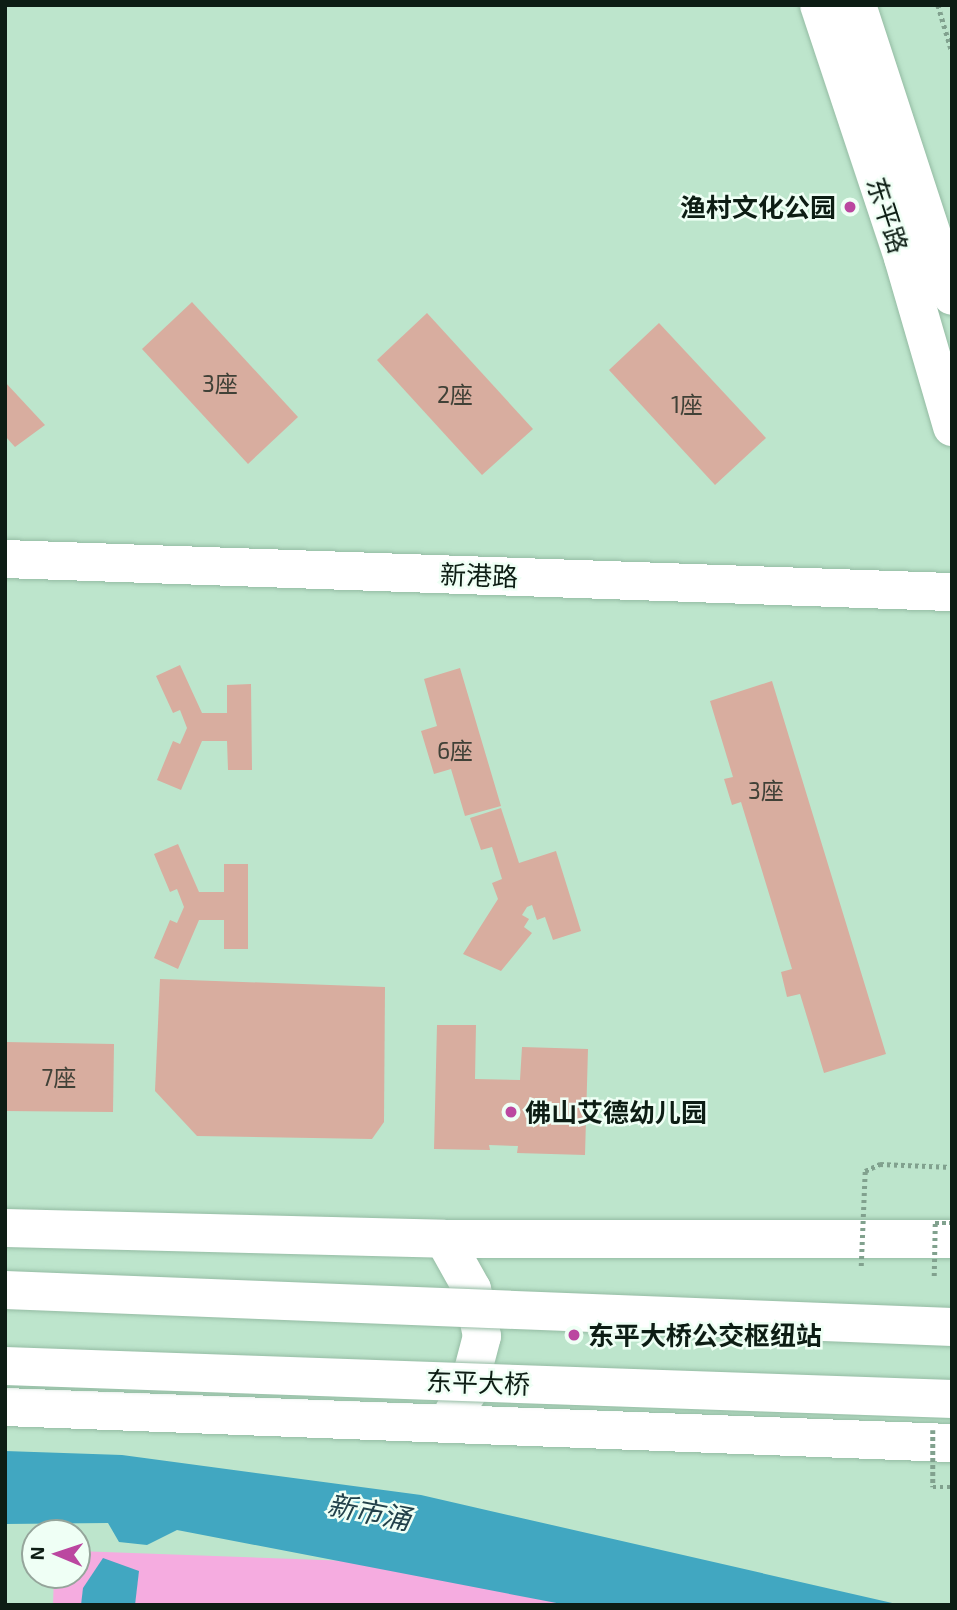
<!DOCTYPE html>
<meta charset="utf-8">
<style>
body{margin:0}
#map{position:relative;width:957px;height:1610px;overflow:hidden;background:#bde5cc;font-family:"Exo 2","Noto Sans SC",sans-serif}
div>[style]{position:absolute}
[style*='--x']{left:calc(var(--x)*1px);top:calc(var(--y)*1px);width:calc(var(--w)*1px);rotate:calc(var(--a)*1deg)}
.green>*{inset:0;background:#f5ace0}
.water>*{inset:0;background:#41a7c1}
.building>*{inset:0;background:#d8ad9f}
.path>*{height:4.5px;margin-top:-2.25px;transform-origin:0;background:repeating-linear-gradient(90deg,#81a18e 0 3.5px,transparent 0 7px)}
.roads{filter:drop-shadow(0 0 2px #94bba3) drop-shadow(0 0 2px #94bba3)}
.minor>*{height:38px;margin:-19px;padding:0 19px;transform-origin:19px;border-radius:19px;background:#fff}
.major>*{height:38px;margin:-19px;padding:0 19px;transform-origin:19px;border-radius:19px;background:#fff}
.path-bridge>*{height:4.5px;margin-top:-2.25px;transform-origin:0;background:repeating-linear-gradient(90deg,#81a18e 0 3.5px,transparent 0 7px)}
.bridges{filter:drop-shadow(0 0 2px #94bba3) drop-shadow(0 0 2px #94bba3)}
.major-bridge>*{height:38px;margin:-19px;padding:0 19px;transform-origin:19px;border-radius:19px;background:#fff}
.dots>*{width:19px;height:19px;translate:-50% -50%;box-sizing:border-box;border:4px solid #effff5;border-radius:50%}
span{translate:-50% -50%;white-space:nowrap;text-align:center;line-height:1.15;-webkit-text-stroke:5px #effff5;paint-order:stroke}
.number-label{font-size:23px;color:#404137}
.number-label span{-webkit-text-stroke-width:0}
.poi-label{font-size:26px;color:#0d1d14;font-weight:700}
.right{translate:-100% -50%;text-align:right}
.left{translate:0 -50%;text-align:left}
.street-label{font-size:26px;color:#0d1d14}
.water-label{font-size:28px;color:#23424b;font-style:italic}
.frame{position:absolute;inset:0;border:7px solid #0d1d14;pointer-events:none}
.north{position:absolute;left:21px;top:1519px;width:70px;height:70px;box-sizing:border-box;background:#effff5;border:2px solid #95a59b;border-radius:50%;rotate:272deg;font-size:19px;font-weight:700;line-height:28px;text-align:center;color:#0d1d14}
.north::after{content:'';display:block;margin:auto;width:24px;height:32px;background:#bb47a0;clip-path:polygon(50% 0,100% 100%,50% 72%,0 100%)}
</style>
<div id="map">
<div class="green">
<i style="clip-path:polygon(77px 1551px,350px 1561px,575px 1605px,53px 1605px,54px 1575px,77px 1575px)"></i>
</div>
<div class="water">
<i style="clip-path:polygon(5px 1451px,122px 1455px,421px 1495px,901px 1605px,567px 1605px,177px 1530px,147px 1545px,119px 1542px,108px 1523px,5px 1524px)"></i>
<i style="clip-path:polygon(103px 1558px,139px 1571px,135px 1605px,81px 1605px,83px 1588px)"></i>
</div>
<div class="building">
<i style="clip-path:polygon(192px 302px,298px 417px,248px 464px,142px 349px)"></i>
<i style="clip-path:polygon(427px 313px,533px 429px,482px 475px,377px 360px)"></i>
<i style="clip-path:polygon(659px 323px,766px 438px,715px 485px,609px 370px)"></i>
<i style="clip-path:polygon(5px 382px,45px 425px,15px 447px,5px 436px)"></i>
<i style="clip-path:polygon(180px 665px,202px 713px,227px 713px,227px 685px,251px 684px,252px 770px,228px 770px,227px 741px,202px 741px,181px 790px,157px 780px,173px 741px,180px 744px,187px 728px,180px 710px,173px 713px,156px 676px)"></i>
<i style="clip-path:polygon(460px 668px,501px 806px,465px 816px,451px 769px,434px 774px,421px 731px,437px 726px,424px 679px)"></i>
<i style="clip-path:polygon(772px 681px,886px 1054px,824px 1073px,800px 994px,787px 997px,781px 972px,792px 969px,741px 802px,732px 805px,724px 779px,733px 777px,710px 701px)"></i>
<i style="clip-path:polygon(501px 808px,519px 863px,556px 851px,581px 931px,553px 940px,545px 917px,537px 920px,532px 905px,527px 907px,522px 915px,529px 919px,524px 927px,532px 933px,501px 971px,463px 954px,498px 899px,492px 883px,502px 879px,492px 847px,481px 850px,470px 818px)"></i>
<i style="clip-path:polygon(178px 844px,199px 892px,224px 892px,224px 864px,248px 864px,248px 949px,224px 949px,224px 920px,199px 920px,178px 969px,154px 958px,170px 920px,177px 923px,184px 907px,177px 889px,170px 892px,154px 854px)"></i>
<i style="clip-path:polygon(160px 979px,385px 987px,384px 1122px,372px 1139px,197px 1136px,155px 1091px)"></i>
<i style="clip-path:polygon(437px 1025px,476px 1025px,475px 1079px,520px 1080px,522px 1047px,588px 1049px,585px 1155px,517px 1153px,518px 1146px,489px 1145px,490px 1150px,434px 1149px)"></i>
<i style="clip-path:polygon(5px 1042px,114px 1044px,113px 1112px,5px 1111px)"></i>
</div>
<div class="path">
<i style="--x:938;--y:5;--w:49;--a:73.4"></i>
</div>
<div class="roads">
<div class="minor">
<i style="--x:5;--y:559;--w:948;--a:2"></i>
</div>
<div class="major">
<i style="--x:819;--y:5;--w:267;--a:71.6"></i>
<i style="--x:903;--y:258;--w:176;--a:73.8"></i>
<i style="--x:857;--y:5;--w:306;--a:71.9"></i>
<i style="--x:5;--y:1228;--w:439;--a:1.4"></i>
<i style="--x:444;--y:1239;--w:508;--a:0"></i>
<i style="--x:444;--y:1239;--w:57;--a:60.8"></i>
<i style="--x:472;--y:1289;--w:48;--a:78"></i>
<i style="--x:482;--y:1336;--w:59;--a:104.7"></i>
<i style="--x:467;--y:1393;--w:22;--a:126"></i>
<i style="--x:5;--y:1407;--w:948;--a:2.18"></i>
</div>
</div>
<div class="path-bridge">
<i style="--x:861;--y:1266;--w:95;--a:-87.6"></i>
<i style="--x:865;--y:1171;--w:17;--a:-25"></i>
<i style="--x:880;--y:1164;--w:72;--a:2.4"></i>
<i style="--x:934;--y:1276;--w:53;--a:-88.9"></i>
<i style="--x:935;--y:1223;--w:17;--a:0"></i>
<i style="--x:933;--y:1430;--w:57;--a:90"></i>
<i style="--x:933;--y:1487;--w:19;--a:0"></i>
</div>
<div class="bridges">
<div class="major-bridge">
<i style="--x:5;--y:1290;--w:948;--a:2.24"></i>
<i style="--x:5;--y:1366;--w:948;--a:2"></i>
</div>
</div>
<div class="dots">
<i style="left:850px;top:207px;background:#bb47a0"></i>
<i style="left:511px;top:1112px;background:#bb47a0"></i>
<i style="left:574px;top:1335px;background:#bb47a0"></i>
</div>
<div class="number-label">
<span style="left:220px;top:383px">3座</span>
<span style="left:455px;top:394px">2座</span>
<span style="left:687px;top:404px">1座</span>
<span style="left:455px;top:750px">6座</span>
<span style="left:766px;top:790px">3座</span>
<span style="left:59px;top:1077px">7座</span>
</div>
<div class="poi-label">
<span class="right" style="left:836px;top:207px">渔村文化公园</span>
<span class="left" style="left:525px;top:1112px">佛山艾德幼儿园</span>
<span class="left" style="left:588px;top:1335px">东平大桥公交枢纽站</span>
</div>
<div class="street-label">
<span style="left:888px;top:215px;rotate:72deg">东平路</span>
<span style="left:479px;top:575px;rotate:2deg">新港路</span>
<span style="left:478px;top:1382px;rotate:2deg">东平大桥</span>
</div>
<div class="water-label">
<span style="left:369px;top:1511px;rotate:11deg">新市涌</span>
</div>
<div class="frame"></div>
<div class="north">N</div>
</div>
